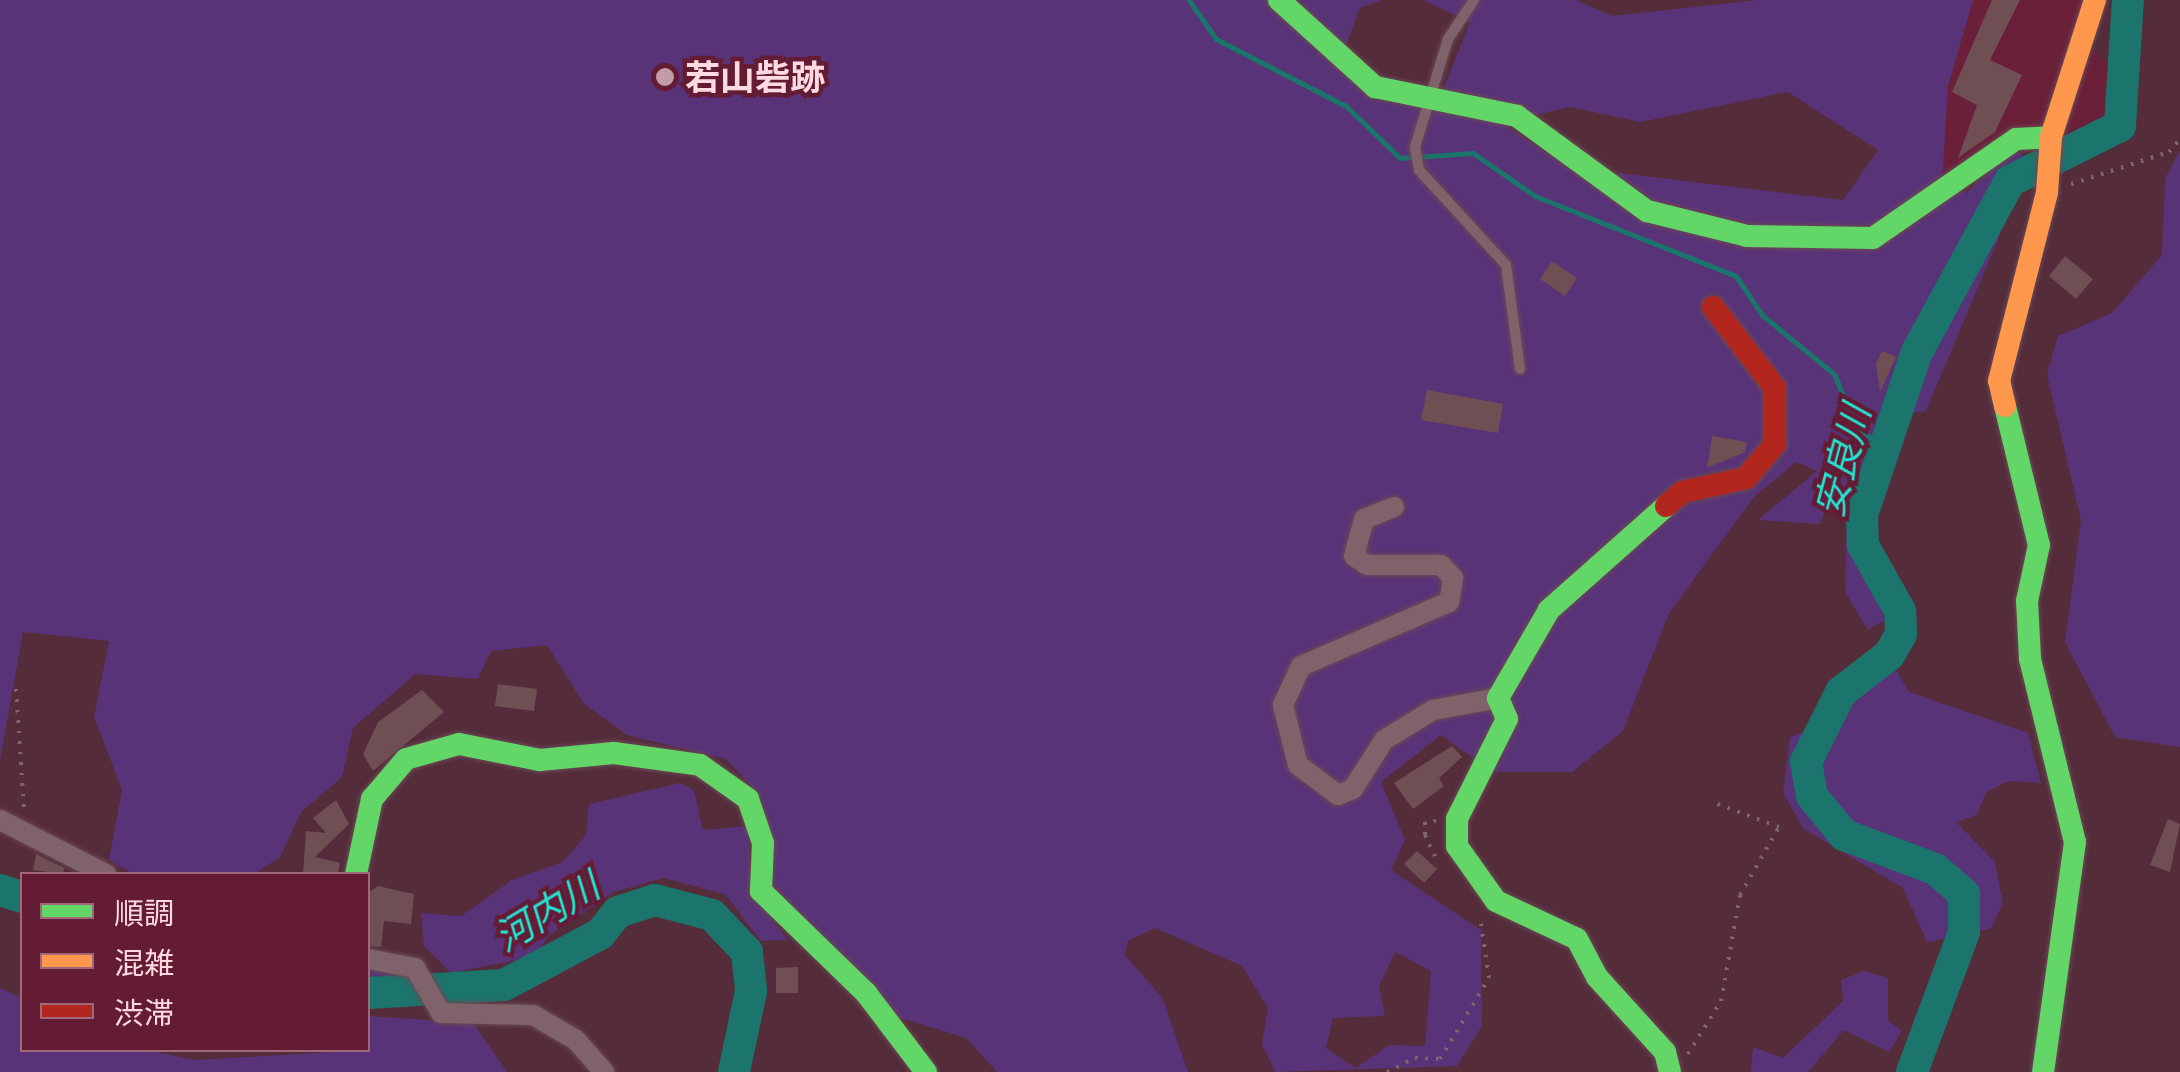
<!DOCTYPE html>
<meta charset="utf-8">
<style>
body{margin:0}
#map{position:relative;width:2180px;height:1072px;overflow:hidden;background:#542c3a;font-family:"PT Serif","Noto Sans JP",serif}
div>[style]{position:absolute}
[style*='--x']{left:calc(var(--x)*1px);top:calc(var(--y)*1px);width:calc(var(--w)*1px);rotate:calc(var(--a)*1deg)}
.built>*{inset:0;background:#6b203a}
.green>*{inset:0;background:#593378}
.stream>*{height:5px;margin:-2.5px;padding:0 2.5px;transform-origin:2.5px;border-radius:2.5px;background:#1b756c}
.river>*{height:32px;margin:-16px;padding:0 16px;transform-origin:16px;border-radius:16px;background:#1b756c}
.building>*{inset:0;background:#6f4e54}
.path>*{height:4px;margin-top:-2px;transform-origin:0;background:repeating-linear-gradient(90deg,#7f656d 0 2.5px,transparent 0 10.5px)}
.roads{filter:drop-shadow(0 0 2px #6a4954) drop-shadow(0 0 2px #6a4954)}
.lane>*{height:10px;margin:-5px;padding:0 5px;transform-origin:5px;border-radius:5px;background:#7f626a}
.street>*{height:20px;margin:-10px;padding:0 10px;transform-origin:10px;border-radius:10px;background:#7f626a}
.fast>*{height:22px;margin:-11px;padding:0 11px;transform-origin:11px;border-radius:11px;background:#63d668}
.slow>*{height:22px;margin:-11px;padding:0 11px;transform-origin:11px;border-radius:11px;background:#ff974d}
.jam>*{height:22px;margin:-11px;padding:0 11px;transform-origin:11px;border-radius:11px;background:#b3261e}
.dots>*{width:28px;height:28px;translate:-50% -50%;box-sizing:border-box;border:5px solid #641c35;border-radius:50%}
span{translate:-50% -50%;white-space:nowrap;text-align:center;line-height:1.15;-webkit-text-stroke:9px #641c35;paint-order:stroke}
.poi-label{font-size:35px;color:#fdd9e0;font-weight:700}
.left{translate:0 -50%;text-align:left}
.water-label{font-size:38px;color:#22e4d0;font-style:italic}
.legend{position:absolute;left:20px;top:872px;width:350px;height:180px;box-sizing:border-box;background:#641c35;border:2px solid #a16879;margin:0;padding:12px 18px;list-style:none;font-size:30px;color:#fdd9e0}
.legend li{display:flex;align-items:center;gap:20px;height:50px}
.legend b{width:50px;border:2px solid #a16879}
</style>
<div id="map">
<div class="built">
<i style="clip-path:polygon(1973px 0,2087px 0,2080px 39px,2108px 63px,2114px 97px,2101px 130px,2067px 137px,2039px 127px,1942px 184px,1948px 86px)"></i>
</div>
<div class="green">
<i style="clip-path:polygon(evenodd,0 0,1381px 0,1360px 8px,1342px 55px,1434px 113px,1470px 22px,1423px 0,1576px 0,1612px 16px,1758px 0,1973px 0,1948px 86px,1942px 184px,1966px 193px,2014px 149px,2031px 161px,1926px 411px,1888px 417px,1852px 540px,1885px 620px,1868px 630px,1845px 592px,1847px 497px,1829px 501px,1820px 524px,1758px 520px,1817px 471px,1796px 462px,1754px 497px,1669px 613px,1623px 731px,1572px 772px,1492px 772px,1441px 735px,1381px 782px,1405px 840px,1391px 870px,1481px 930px,1482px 1026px,1457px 1066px,1275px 1072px,1262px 1044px,1268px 1008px,1242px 966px,1155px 928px,1128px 941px,1125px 955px,1163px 999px,1188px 1072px,997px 1072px,966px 1038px,898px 1017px,771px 891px,761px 797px,726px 759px,627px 735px,584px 704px,547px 645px,491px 651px,478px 679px,415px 674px,353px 728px,342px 777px,301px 812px,280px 857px,254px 874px,133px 874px,109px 860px,122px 790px,94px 717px,109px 641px,23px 632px,0 761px,0 0,1788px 92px,1878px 150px,1843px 200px,1569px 167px,1501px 123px,1570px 107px,1640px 122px,1788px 92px,0 0,1395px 952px,1431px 971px,1425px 1046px,1389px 1045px,1356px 1068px,1326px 1048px,1333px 1018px,1385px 1016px,1379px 986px,1395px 952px)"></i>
<i style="clip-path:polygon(2180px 151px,2180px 747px,2115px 737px,2065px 642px,2081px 520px,2047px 375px,2058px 336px,2112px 313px,2162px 255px,2165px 178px)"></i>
<i style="clip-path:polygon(1893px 665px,1909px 692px,2028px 733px,2041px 783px,2009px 781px,1986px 792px,1977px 815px,1956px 822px,1995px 862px,2003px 904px,1990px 929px,1927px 942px,1903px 888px,1804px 829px,1783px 793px,1790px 737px,1828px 724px,1871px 670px)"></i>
<i style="clip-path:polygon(680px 783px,694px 790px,703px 830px,748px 826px,751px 893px,788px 940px,761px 941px,725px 894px,663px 878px,614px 892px,548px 936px,536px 956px,451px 973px,424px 946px,421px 913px,461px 916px,512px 880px,563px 862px,586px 835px,589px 804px)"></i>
<i style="clip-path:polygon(368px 963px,402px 969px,413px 980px,368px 986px)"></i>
<i style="clip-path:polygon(1864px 971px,1888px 978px,1888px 1020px,1902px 1031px,1889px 1052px,1844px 1030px,1808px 1072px,1751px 1072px,1753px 1047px,1783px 1058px,1843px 1001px,1841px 980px)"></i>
<i style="clip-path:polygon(0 988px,22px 998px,22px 1050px,147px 1050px,195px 1060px,368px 1050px,368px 1016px,473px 1023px,507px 1072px,0 1072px)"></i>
</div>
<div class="stream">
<i style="--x:1189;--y:0;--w:47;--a:55.3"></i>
<i style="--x:1216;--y:39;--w:146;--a:27.3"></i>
<i style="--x:1346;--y:106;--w:75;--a:43.9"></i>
<i style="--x:1400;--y:158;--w:73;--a:-3.9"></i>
<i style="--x:1473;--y:153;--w:75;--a:34.7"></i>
<i style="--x:1535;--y:196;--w:216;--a:21.7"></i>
<i style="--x:1736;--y:276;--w:47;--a:56.3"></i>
<i style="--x:1762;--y:315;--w:93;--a:39.3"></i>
<i style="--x:1834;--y:374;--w:56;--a:67.1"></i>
<i style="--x:1856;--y:426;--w:35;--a:39"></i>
</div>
<div class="river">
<i style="--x:0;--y:890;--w:23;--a:18"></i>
<i style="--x:368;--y:993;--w:136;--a:-3.4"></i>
<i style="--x:504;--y:985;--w:109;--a:-28"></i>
<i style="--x:600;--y:934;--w:28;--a:-51"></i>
<i style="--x:618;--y:912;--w:39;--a:-18"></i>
<i style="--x:655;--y:900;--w:59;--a:14.7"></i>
<i style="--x:712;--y:915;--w:51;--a:46.6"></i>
<i style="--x:747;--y:952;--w:39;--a:84"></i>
<i style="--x:751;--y:991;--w:83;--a:101.9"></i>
<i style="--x:1912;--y:1072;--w:149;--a:-69.6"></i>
<i style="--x:1964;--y:932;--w:38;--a:-90"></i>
<i style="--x:1964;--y:894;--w:38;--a:-139"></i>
<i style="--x:1935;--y:869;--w:97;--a:-159.5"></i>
<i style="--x:1844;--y:835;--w:50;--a:-129.4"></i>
<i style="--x:1812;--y:796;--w:35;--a:-100"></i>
<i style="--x:1806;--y:762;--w:78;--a:-63.4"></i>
<i style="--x:1841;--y:692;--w:61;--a:-37.6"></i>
<i style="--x:1889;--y:655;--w:24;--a:-60"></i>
<i style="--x:1901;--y:634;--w:23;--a:-92"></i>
<i style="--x:1900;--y:611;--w:76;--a:-119.3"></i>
<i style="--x:1863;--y:545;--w:30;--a:-92"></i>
<i style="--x:1862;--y:515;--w:172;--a:-71.4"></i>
<i style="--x:1917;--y:352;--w:195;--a:-61.5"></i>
<i style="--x:2010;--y:181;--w:123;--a:-26.6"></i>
<i style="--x:2120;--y:126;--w:126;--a:-86.4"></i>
</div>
<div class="building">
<i style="clip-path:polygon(1992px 0,2020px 0,1990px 60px,2022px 75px,1995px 132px,1958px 158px,1977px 105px,1952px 92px)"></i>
<i style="clip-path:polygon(2065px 256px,2093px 279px,2076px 299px,2049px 276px)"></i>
<i style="clip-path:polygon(1552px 261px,1577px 278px,1565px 296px,1540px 279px)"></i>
<i style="clip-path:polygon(1882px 351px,1896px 357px,1880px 392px,1876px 364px)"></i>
<i style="clip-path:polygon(1427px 390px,1503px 404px,1498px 433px,1421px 420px)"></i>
<i style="clip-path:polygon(1712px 436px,1747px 442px,1745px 452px,1707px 468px)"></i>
<i style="clip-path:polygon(498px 684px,537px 689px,534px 711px,495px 706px)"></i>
<i style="clip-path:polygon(422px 690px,444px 712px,373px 771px,363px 754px,378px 722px)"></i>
<i style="clip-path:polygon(1452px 746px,1462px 757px,1439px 778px,1444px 786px,1413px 809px,1394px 783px)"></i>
<i style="clip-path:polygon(336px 800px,349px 824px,315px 857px,340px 863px,338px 874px,303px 874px,306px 831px,326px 833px,313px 818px)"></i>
<i style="clip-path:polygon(2168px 819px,2180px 824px,2170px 872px,2150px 865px)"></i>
<i style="clip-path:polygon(1417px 851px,1437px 869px,1424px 883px,1404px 864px)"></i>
<i style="clip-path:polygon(36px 854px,64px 868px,63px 874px,33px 870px)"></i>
<i style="clip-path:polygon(378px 886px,414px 894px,411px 924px,384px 921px,381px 947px,368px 946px,368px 893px)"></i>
<i style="clip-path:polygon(798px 967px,798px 993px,776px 993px,776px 968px)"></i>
</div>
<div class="path">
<i style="--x:2071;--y:184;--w:103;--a:-18.1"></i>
<i style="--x:2169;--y:152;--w:17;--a:-50"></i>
<i style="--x:16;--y:689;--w:121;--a:86.2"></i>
<i style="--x:1436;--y:821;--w:11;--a:175"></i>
<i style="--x:1425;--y:822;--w:13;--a:90"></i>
<i style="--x:1425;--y:835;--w:31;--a:65"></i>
<i style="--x:1688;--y:1054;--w:62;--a:-58.1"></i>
<i style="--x:1721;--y:1001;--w:108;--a:-79.8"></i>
<i style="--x:1740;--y:895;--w:78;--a:-60.2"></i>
<i style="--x:1779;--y:827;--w:72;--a:-159.5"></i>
<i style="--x:1387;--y:1072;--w:31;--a:-27"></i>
<i style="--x:1415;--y:1058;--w:25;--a:2"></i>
<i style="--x:1440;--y:1059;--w:95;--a:-58.8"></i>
<i style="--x:1489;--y:978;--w:61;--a:-98.5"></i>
</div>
<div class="roads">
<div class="lane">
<i style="--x:1474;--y:0;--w:47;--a:123.7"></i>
<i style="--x:1448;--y:39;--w:113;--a:107"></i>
<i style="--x:1415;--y:147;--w:23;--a:80"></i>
<i style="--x:1419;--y:170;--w:129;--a:47.5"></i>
<i style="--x:1506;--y:265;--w:105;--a:82.3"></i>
</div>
<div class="street">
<i style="--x:1394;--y:507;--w:32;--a:158"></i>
<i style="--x:1364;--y:519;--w:38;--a:105"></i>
<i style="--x:1354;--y:556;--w:16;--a:35"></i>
<i style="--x:1367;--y:565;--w:74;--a:0"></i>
<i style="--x:1441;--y:565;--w:18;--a:47"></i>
<i style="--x:1453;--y:578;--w:24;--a:99"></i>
<i style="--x:1449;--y:602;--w:161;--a:156.6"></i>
<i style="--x:1301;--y:666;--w:43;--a:114.8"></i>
<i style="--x:1283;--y:705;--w:62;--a:76"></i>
<i style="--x:1298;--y:765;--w:50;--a:36.9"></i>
<i style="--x:1338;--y:795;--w:16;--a:-22"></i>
<i style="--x:1353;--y:789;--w:58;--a:-57.7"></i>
<i style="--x:1384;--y:740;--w:57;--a:-31.5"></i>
<i style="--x:1433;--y:710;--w:66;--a:-10.5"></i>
<i style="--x:0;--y:820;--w:119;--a:27"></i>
<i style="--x:368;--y:959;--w:48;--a:10.8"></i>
<i style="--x:415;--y:968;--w:52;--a:60"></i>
<i style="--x:441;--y:1013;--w:92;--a:1.2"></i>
<i style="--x:533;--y:1015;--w:50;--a:30.2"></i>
<i style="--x:576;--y:1040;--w:43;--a:48.8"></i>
</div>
<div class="fast">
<i style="--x:1279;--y:0;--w:130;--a:42.2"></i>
<i style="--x:1375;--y:87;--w:145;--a:11.5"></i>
<i style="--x:1517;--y:116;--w:161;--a:36.2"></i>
<i style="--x:1647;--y:211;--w:103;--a:14"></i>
<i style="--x:1747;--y:236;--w:126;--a:0.9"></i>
<i style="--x:1873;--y:238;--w:174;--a:-34.7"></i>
<i style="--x:2016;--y:139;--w:35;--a:-3"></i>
<i style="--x:2005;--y:406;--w:143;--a:76.3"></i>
<i style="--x:2039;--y:545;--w:57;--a:102.1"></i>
<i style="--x:2027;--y:601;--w:58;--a:87"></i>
<i style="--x:2030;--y:659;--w:188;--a:76.2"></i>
<i style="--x:2075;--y:842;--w:232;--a:97.9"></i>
<i style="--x:1666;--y:506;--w:157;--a:138.4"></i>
<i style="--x:1549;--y:610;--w:102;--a:120.1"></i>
<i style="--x:1498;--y:698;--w:23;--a:67"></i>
<i style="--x:1507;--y:719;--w:112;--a:116.6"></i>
<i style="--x:1457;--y:819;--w:27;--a:90"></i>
<i style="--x:1457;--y:846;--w:67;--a:54.7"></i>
<i style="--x:1496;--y:901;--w:89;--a:25.1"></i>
<i style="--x:1577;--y:939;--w:43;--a:62.2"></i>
<i style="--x:1597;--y:977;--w:101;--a:47.8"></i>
<i style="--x:1665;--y:1052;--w:21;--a:76"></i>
<i style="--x:356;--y:874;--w:77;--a:-78"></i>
<i style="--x:372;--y:799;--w:52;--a:-49.6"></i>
<i style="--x:406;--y:759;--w:55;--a:-15.8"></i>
<i style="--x:459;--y:744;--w:83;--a:11.2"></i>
<i style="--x:540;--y:760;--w:74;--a:-5.4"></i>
<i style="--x:614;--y:753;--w:87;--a:7.9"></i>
<i style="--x:700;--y:765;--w:59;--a:35.3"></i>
<i style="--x:748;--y:799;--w:46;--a:71.2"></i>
<i style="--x:763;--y:843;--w:48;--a:92.4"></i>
<i style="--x:761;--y:891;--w:146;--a:44.2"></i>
<i style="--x:866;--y:993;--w:99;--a:52.8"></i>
</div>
<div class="slow">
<i style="--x:2005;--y:406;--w:26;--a:-103"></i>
<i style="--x:1999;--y:381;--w:195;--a:-75.7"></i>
<i style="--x:2047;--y:192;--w:55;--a:-85.8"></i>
<i style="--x:2051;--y:137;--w:144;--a:-72.2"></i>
</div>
<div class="jam">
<i style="--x:1666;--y:506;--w:21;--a:-41"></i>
<i style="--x:1682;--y:492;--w:66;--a:-12.3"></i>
<i style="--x:1746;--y:478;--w:45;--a:-49.5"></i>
<i style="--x:1775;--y:444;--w:56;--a:-90"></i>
<i style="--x:1775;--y:388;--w:102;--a:-127.4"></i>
</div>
</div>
<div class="dots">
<i style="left:665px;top:77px;background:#c29ca6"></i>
</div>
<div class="poi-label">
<span class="left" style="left:685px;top:77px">若山砦跡</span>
</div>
<div class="water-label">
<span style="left:1843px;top:461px;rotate:-75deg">安良川</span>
<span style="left:547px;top:912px;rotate:-31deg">河内川</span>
</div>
<ul class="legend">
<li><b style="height:12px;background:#63d668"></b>順調</li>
<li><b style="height:12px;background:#ff974d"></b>混雑</li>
<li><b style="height:12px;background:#b3261e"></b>渋滞</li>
</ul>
</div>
